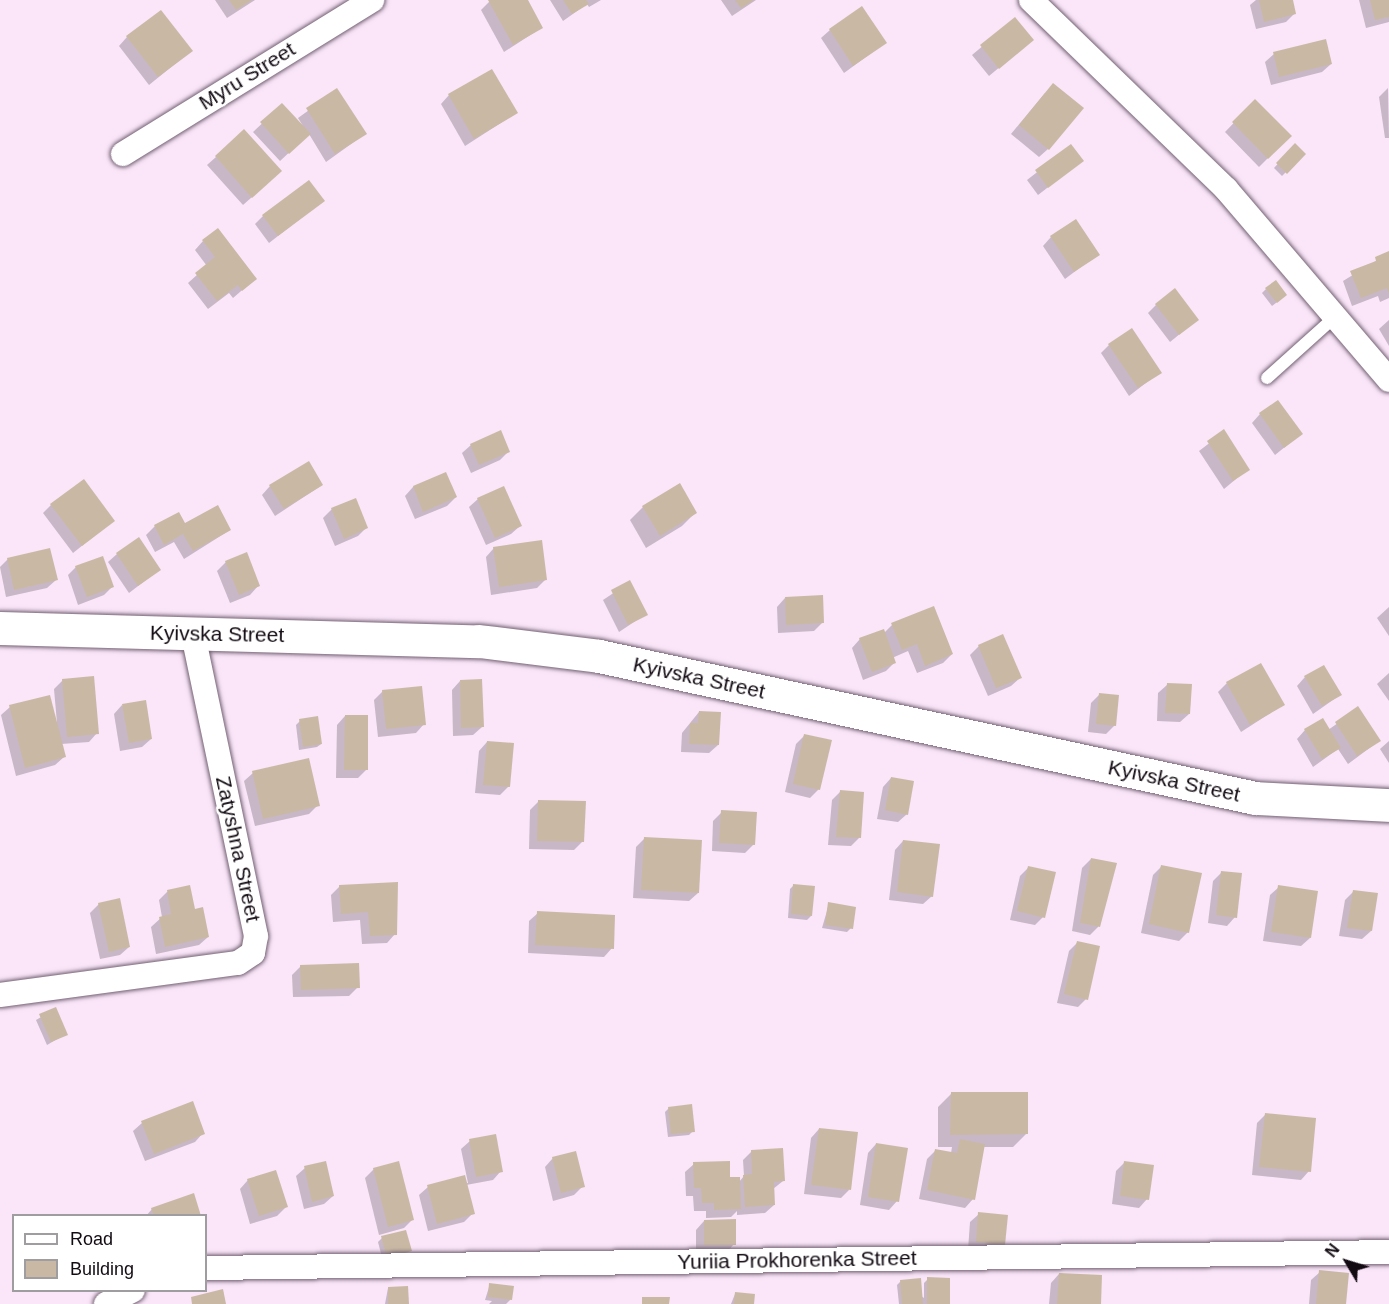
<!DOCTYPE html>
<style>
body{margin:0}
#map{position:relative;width:1389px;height:1304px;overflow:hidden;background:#fae5f9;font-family:Arial,sans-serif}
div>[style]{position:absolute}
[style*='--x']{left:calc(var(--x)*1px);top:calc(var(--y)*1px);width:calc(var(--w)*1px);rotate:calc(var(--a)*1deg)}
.shadow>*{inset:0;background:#0003}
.building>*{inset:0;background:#c9b9a4}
.roads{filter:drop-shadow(0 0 2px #726071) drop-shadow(0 0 2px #726071)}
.lane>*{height:12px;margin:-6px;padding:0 6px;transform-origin:6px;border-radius:6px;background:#fff}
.street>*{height:24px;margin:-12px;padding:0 12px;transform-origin:12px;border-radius:12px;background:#fff}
.secondary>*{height:33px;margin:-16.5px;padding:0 16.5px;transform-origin:16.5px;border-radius:16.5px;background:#fff}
span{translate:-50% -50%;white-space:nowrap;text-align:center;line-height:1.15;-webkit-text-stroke:5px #fff;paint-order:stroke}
.street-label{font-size:21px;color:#120b12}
.legend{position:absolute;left:12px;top:1214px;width:195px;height:78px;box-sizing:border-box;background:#fff;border:2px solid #a09da0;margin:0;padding:8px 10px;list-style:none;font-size:18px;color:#120b12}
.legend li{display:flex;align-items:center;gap:12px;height:30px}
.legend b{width:30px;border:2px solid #a09da0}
.north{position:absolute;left:1317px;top:1232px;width:60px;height:60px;-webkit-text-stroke:4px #fff;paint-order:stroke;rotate:308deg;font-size:16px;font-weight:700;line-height:24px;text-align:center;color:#120b12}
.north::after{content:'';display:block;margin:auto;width:21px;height:27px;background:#120b12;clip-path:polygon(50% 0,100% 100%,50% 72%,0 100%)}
</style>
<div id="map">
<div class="shadow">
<i style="clip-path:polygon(215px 0,255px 0,227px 18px)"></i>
<i style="clip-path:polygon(491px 0,526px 0,541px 28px,504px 52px,481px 10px)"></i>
<i style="clip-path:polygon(550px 0,601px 0,589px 7px,587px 4px,563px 21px)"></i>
<i style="clip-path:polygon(721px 0,756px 0,732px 16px)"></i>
<i style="clip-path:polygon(1256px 0,1292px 0,1295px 13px,1286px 22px,1256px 29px,1250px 5px)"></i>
<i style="clip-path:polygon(1359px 0,1389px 0,1389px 22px,1366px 28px)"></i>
<i style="clip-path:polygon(1015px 19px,1032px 40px,989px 76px,972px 55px)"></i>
<i style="clip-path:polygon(830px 30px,885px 43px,844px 73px,821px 38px)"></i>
<i style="clip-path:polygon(127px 37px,191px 51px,149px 85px,119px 46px)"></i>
<i style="clip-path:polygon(1274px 54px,1331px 64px,1322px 72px,1271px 85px,1265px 62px)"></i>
<i style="clip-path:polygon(1388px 88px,1389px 138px,1385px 138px,1379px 97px)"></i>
<i style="clip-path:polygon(337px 90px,365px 134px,326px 162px,309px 134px,280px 161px,253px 132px,282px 105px,303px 126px,298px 118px)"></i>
<i style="clip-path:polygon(1045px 93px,1048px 149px,1039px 157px,1011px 134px)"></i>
<i style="clip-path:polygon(449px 95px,516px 113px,465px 146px,441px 104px)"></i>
<i style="clip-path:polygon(1255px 101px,1290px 136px,1259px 167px,1225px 132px)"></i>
<i style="clip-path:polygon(1295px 145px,1304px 154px,1282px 176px,1274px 168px)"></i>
<i style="clip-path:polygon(1071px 146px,1082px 161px,1038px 195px,1027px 180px)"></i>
<i style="clip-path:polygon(216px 157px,271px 180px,243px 205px,207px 165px)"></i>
<i style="clip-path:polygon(323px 201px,269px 243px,255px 224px,263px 216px)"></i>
<i style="clip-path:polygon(1051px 237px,1098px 254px,1065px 279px,1043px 246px)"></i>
<i style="clip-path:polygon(203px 241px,255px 279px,233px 298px,229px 293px,208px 309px,188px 283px,207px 266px,195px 250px)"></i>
<i style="clip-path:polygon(1389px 253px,1389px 298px,1380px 302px,1378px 296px,1352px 306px,1343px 281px)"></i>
<i style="clip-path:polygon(1266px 289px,1281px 299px,1272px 306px,1262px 293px)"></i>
<i style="clip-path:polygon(1156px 305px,1197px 320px,1170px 342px,1148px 313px)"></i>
<i style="clip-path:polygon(1389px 320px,1389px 346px,1379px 329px)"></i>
<i style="clip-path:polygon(1109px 345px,1160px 372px,1129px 396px,1101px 353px)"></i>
<i style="clip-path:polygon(1260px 414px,1301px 434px,1275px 455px,1252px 423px)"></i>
<i style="clip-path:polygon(1224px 432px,1248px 469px,1224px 489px,1199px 451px)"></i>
<i style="clip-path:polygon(471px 445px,509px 451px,500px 460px,471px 473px,462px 453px)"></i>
<i style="clip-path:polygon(446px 474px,456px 497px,447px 506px,415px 519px,405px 496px,413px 487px)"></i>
<i style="clip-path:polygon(322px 485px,275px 516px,262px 495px,270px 486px)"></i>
<i style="clip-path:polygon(679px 485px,695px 513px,682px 526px,646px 548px,630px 520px,643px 507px)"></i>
<i style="clip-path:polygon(478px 499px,520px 526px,511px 534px,486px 545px,469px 507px)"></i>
<i style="clip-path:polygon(51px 505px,113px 521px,73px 553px,43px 513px)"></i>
<i style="clip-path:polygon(332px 509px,366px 528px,358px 536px,335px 546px,323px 518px)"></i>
<i style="clip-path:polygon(184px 525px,230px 530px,184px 559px,174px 542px,155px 552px,146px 535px,155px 526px)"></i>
<i style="clip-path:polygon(494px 548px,545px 580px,537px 588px,491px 595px,486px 557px)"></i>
<i style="clip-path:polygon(117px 554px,159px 570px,129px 593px,108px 562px)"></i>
<i style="clip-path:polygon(8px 559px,56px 580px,47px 588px,6px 597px,0 567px)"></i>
<i style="clip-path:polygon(226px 562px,258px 586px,250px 595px,230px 603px,217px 571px)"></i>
<i style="clip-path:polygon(76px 567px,112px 587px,104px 595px,78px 605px,68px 575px)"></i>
<i style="clip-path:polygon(630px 582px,646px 614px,619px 632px,603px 600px)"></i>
<i style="clip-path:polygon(785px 598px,822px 623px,814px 631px,778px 633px,777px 607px)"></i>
<i style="clip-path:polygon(1389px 607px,1389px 636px,1377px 618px)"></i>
<i style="clip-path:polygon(892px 625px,952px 654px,943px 663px,917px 673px,908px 651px,892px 658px,894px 663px,886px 671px,863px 680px,852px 648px,860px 639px,884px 633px)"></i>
<i style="clip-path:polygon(979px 646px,1020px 678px,1011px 686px,988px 696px,970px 655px)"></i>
<i style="clip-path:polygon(1389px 673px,1389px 701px,1377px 684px)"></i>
<i style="clip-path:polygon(1305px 677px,1340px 695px,1313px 714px,1297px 686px)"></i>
<i style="clip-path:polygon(63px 680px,97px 733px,89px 742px,61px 744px,64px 757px,55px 765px,16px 776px,1px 715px,10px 707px,57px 723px,54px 689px)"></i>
<i style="clip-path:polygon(460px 681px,482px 727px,473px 735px,453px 736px,452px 690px)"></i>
<i style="clip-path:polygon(1227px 683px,1283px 705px,1241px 732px,1218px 692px)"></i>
<i style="clip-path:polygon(1167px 685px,1189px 714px,1180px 722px,1157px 721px,1158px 693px)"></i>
<i style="clip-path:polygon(383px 691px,424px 724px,416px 733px,378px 737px,374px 700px)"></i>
<i style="clip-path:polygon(1099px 695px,1115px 725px,1106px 734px,1088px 732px,1091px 703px)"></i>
<i style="clip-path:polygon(122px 705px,151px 739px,142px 747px,120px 751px,114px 714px)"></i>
<i style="clip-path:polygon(1358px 709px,1379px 741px,1348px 764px,1338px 749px,1313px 767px,1297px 739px,1305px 730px,1328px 730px)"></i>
<i style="clip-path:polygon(699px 712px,718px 745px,709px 753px,681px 752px,682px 733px)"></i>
<i style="clip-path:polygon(345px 716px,366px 770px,358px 778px,336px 778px,337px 725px)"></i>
<i style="clip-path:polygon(300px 721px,321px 744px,317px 747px,299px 750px,296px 725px)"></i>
<i style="clip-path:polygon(804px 736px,819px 789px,810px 798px,785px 792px,796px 744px)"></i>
<i style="clip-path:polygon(1389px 741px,1389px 763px,1380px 749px)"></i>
<i style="clip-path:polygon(487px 742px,509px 786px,500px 795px,475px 793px,479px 751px)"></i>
<i style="clip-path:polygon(253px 773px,318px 805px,309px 814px,255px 826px,244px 781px)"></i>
<i style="clip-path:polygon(891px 778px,907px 814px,898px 822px,877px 819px,883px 787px)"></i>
<i style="clip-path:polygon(840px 792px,859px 838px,851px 846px,828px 845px,832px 800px)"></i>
<i style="clip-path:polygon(539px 801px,583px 841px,574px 850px,529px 849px,530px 810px)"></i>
<i style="clip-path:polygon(722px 812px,754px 844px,745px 853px,712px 851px,713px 821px)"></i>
<i style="clip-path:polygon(645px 838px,698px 893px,689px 901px,633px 898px,636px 847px)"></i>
<i style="clip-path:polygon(903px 841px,932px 896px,923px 904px,889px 900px,895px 850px)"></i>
<i style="clip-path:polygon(1091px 859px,1115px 865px,1098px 927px,1090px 935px,1072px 931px,1082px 868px)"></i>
<i style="clip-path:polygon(1162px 866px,1188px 932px,1179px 941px,1141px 933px,1153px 875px)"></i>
<i style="clip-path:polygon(1029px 867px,1043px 917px,1035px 925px,1010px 920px,1020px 876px)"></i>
<i style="clip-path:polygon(1222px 872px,1235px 917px,1227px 926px,1208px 923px,1213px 881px)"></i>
<i style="clip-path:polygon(794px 885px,811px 916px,807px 920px,788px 918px,790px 889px)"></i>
<i style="clip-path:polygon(340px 886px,395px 934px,387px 943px,362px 944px,360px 920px,333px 922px,331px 895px)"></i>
<i style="clip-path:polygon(189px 887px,194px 911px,208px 937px,199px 945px,156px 954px,151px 927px,162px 917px,159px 900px,167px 892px)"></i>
<i style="clip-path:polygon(1279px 887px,1310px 938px,1301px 946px,1263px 941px,1270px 895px)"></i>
<i style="clip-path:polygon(1354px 891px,1371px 931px,1362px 939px,1339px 936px,1345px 900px)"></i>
<i style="clip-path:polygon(99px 904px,129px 947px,120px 955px,100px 959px,90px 913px)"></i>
<i style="clip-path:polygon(829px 904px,851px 928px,847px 932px,822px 928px)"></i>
<i style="clip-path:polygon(538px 913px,612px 948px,604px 957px,528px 953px,529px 921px)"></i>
<i style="clip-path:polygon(1078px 942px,1086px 999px,1078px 1007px,1057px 1003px,1069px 951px)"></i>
<i style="clip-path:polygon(301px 966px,358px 987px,349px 996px,293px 997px,292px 975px)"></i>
<i style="clip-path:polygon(55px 1009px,66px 1034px,47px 1045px,36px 1020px)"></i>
<i style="clip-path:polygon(951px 1094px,1026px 1134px,1013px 1147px,983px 1147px,973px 1199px,965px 1208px,919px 1199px,927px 1159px,936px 1150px,951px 1153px,952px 1147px,938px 1147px,938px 1107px)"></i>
<i style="clip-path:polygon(669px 1108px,693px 1131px,689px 1135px,668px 1137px,665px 1112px)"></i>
<i style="clip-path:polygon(1265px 1115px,1309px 1171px,1301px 1180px,1252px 1175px,1257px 1123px)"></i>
<i style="clip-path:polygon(142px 1123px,203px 1133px,195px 1142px,145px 1161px,133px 1131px)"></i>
<i style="clip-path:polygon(819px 1129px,849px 1190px,841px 1198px,804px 1194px,811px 1138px)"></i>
<i style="clip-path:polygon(470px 1141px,501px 1171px,493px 1180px,466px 1185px,473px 1213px,464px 1222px,428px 1231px,419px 1195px,428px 1187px,468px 1183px,461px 1149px)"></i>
<i style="clip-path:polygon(876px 1144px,897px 1201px,889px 1210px,860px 1205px,868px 1153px)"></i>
<i style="clip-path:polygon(752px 1151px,783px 1181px,773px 1189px,774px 1205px,765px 1213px,737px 1215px,737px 1211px,731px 1217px,706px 1218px,706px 1211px,694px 1211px,693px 1196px,686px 1196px,685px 1172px,694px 1164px,739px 1182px,744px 1176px,743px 1160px)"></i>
<i style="clip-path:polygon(553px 1158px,583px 1186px,574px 1195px,553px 1201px,545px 1167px)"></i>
<i style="clip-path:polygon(1125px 1162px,1147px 1199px,1139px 1208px,1112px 1204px,1116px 1171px)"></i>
<i style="clip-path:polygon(305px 1168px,333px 1196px,324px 1204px,304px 1209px,296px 1176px)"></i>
<i style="clip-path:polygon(374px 1169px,412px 1220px,404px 1228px,379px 1235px,365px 1178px)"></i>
<i style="clip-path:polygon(248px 1180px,286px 1207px,277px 1216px,250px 1224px,240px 1189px)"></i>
<i style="clip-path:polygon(152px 1209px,200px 1216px,146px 1216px)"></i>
<i style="clip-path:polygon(979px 1214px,1004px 1244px,995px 1253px,968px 1250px,970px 1222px)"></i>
<i style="clip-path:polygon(704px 1221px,734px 1244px,726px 1253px,696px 1253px,696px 1230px)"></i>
<i style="clip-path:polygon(382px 1238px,410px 1250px,383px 1261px,378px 1242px)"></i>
<i style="clip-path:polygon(1320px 1272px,1344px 1304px,1309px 1304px,1311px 1280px)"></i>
<i style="clip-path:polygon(1059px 1274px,1099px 1304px,1049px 1304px,1051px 1283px)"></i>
<i style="clip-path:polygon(928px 1279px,948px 1304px,899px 1304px,897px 1285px,901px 1281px,924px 1298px,924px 1283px)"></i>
<i style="clip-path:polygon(490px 1284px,511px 1299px,506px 1304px,489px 1304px,492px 1301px,485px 1300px)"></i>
<i style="clip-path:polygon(388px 1288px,407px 1304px,385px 1304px)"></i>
<i style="clip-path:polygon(735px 1294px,753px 1304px,731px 1304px)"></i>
</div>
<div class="building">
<i style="clip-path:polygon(229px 0,252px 0,236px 10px)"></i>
<i style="clip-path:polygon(488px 0,528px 0,543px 28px,513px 45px)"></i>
<i style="clip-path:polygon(563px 0,586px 0,589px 4px,572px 14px)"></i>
<i style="clip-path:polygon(735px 0,754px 0,741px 8px)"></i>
<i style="clip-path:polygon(1259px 0,1293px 0,1296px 14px,1264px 22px)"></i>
<i style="clip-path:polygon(1370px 0,1389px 0,1389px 17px,1375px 20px)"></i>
<i style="clip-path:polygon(862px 6px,887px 43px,853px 66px,829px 29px)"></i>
<i style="clip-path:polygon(161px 10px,193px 51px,158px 77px,126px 36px)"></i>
<i style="clip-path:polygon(1015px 17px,1034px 40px,999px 69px,980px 45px)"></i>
<i style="clip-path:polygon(1326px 39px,1332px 64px,1279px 77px,1273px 52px)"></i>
<i style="clip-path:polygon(492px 69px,518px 113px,474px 139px,448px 94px)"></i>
<i style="clip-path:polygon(1053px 83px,1084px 108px,1049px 150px,1019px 125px)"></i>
<i style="clip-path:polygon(337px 88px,367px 134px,335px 154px,306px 108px)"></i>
<i style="clip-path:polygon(1255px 99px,1292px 136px,1268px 159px,1232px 122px)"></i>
<i style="clip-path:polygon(282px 103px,311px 134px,289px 154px,260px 122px)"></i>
<i style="clip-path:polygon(244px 129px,282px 171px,252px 198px,215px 156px)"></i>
<i style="clip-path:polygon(1295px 143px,1306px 154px,1287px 174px,1276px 163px)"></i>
<i style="clip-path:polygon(1071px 144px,1084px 161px,1048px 188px,1035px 170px)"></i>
<i style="clip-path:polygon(309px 180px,325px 201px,278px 236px,262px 215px)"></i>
<i style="clip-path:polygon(1076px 219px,1100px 255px,1074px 272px,1050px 236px)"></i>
<i style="clip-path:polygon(218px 228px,257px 279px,242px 291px,238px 285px,217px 301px,195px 273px,215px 257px,202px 240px)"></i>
<i style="clip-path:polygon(1389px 251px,1389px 294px,1387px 288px,1361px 298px,1350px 271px,1376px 261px,1375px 257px)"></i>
<i style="clip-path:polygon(1276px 280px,1287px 295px,1277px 303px,1265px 288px)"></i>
<i style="clip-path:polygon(1175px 288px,1199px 320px,1179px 335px,1155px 304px)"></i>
<i style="clip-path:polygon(1132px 328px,1162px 373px,1138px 388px,1108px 344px)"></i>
<i style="clip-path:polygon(1278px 400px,1303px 434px,1284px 448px,1259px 413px)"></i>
<i style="clip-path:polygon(1224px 429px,1250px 470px,1233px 481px,1207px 441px)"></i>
<i style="clip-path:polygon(501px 430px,510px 452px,479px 465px,470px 444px)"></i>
<i style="clip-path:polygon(309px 461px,323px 485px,284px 509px,269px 485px)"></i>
<i style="clip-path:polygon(446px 472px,457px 497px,423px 512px,413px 486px)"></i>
<i style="clip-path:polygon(84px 479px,115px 521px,82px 546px,50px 504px)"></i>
<i style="clip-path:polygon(680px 483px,697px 513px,660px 536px,642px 506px)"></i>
<i style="clip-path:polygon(504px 486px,522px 526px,495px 538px,477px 498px)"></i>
<i style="clip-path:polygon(356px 498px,368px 528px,344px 539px,331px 508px)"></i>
<i style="clip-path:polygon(218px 505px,231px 530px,193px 551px,183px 534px,164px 545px,154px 525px,179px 512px,185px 523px)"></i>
<i style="clip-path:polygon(139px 537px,161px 570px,138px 586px,116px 553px)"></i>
<i style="clip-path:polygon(542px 540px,547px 580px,499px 587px,493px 547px)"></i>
<i style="clip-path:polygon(50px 548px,58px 580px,14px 590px,7px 558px)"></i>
<i style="clip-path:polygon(247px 552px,260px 586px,239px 595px,225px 561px)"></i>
<i style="clip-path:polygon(103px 556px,114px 587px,87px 597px,75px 566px)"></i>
<i style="clip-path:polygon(630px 580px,648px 615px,628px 625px,611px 590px)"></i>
<i style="clip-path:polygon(823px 595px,824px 623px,786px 625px,785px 597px)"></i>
<i style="clip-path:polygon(934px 606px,953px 654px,925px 666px,917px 644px,902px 650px,891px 623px)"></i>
<i style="clip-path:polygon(884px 629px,896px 663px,872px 672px,859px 638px)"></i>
<i style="clip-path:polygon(1003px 634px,1022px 678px,996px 688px,978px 645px)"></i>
<i style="clip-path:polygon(1261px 663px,1285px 705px,1250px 725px,1226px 682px)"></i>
<i style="clip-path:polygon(1324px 665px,1342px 695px,1322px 706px,1304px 676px)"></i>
<i style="clip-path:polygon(94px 676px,99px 734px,67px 737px,62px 679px)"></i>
<i style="clip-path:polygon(482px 679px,484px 727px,461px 728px,460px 680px)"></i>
<i style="clip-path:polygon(1167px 683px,1192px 684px,1190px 714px,1165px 713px)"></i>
<i style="clip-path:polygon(422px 686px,426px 725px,386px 729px,382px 690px)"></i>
<i style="clip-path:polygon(1099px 693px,1119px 695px,1116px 726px,1096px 724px)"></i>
<i style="clip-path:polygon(50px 695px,66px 757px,25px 768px,9px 705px)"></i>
<i style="clip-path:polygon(146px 700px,152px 739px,129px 743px,122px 704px)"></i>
<i style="clip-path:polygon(1358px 706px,1381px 741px,1357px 756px,1335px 722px)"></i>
<i style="clip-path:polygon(699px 711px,721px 712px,719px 745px,689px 744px,690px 723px,698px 723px)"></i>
<i style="clip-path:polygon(345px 715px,368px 715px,368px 770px,344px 770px)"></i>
<i style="clip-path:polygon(318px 716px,322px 744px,303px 747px,299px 719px)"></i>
<i style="clip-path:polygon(1323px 718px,1341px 748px,1322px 759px,1304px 729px)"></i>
<i style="clip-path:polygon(804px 734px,832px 740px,820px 790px,793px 784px)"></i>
<i style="clip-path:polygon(487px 741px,514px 743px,510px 787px,483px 785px)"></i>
<i style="clip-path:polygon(309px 758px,320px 806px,263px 819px,252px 771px)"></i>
<i style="clip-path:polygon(891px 777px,914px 781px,908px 815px,885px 810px)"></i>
<i style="clip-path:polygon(840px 790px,864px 792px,861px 838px,836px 837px)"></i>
<i style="clip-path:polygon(538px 800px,586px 801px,584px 842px,537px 841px)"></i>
<i style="clip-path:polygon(721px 810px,757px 812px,755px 845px,719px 843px)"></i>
<i style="clip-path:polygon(644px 837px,702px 840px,699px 893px,641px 890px)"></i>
<i style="clip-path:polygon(903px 840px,940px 844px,933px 897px,897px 892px)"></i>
<i style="clip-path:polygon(1091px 858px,1117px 863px,1100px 927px,1080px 923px)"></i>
<i style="clip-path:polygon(1161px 865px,1202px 873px,1189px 933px,1149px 924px)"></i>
<i style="clip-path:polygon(1028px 866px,1056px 872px,1045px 918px,1017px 911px)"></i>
<i style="clip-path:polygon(1221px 871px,1242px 873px,1237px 918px,1216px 915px)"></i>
<i style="clip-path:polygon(398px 882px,397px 935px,370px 936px,368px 912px,341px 914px,339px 885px)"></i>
<i style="clip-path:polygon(793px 884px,815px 886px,812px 916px,791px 914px)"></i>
<i style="clip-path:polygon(190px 885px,195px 909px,203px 907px,209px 937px,165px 947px,159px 917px,171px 914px,167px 890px)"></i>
<i style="clip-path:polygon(1278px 885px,1318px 891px,1311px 938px,1271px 932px)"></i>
<i style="clip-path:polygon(1353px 890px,1378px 893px,1372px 931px,1347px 928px)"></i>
<i style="clip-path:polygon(120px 898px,130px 947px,109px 952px,98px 903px)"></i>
<i style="clip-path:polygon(828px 902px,856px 907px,853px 929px,825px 925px)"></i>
<i style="clip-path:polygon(537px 911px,615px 915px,614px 949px,535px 945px)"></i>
<i style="clip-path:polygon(1077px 941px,1100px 946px,1088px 1000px,1064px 994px)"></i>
<i style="clip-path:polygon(359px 963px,360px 988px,301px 990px,300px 965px)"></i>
<i style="clip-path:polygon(56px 1007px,68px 1035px,51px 1042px,39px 1014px)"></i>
<i style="clip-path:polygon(951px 1092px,1028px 1092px,1028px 1134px,950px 1135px)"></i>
<i style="clip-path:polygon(193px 1101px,205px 1134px,154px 1154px,141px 1121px)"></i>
<i style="clip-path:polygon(692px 1104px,695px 1132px,671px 1134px,668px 1107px)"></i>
<i style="clip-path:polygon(1265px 1113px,1316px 1118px,1311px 1172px,1259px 1167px)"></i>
<i style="clip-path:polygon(819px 1128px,858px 1132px,851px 1190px,811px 1185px)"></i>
<i style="clip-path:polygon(496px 1134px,503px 1172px,476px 1177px,469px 1139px)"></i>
<i style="clip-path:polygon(960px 1139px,985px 1144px,975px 1200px,927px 1190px,935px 1149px,957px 1153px)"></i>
<i style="clip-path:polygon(876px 1143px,908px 1148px,899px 1202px,868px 1197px)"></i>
<i style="clip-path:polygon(783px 1148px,785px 1181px,774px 1182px,775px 1205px,745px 1207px,743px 1175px,752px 1174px,751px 1150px)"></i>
<i style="clip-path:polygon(576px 1151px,585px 1187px,561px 1193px,552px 1157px)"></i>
<i style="clip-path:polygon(326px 1161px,334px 1196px,312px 1202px,304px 1166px)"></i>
<i style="clip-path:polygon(399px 1161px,414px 1220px,388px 1227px,373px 1168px)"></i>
<i style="clip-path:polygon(730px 1161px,730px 1177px,740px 1177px,741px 1209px,714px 1210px,714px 1203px,702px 1203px,701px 1188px,694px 1188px,693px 1162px)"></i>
<i style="clip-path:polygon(1124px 1161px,1154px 1165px,1149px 1200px,1120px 1196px)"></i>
<i style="clip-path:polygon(276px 1170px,288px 1207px,259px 1216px,247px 1179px)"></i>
<i style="clip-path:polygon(465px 1175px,475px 1214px,437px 1224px,427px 1185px)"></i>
<i style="clip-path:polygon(194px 1193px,201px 1216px,154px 1216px,151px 1208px)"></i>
<i style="clip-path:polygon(978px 1212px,1008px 1215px,1005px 1245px,976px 1242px)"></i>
<i style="clip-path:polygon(736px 1219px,736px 1245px,704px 1245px,704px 1220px)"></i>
<i style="clip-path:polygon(406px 1230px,412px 1251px,387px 1258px,381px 1236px)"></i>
<i style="clip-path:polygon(1319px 1270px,1349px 1273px,1346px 1304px,1316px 1304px)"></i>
<i style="clip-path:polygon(1059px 1273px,1102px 1275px,1101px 1304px,1057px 1304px)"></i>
<i style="clip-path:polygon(927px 1277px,950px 1278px,950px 1304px,927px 1304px)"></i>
<i style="clip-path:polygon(921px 1278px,923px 1304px,902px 1304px,900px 1280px)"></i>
<i style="clip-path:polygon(489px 1283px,514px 1286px,512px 1300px,488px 1297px)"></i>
<i style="clip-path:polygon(408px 1286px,409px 1304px,388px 1304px,388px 1287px)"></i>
<i style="clip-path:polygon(223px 1289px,226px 1304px,192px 1304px,191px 1297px)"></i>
<i style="clip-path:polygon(735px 1292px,755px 1294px,754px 1304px,734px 1304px)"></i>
<i style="clip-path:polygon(642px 1297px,670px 1297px,669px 1304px,642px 1304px)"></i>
</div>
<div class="roads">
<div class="lane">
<i style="--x:1267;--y:378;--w:94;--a:-42"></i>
</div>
<div class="street">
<i style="--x:1031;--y:0;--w:272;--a:44.1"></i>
<i style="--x:1226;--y:189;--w:251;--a:49.5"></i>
<i style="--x:123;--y:154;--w:293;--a:-31.7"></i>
<i style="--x:0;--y:995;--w:240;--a:-7.7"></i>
<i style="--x:238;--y:963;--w:18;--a:-34"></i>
<i style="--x:253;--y:953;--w:17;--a:-80"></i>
<i style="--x:256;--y:936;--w:309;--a:-101.8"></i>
<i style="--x:206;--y:1268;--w:1183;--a:-0.77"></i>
<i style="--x:106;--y:1304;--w:30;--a:-27"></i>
</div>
<div class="secondary">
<i style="--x:0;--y:628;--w:479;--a:1.6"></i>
<i style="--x:479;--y:641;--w:121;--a:7.1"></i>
<i style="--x:599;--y:656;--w:671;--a:12.21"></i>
<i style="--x:1255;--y:798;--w:134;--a:3"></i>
</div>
</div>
<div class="street-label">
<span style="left:247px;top:76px;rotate:-32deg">Myru Street</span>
<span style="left:217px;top:634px;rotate:1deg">Kyivska Street</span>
<span style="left:699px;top:678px;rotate:12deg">Kyivska Street</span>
<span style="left:1174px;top:781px;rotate:12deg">Kyivska Street</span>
<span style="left:238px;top:849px;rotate:78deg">Zatyshna Street</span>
<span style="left:797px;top:1260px;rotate:-1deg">Yuriia Prokhorenka Street</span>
</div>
<ul class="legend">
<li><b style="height:8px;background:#fff"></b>Road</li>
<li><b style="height:16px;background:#c9b9a4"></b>Building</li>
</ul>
<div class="north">N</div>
</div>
